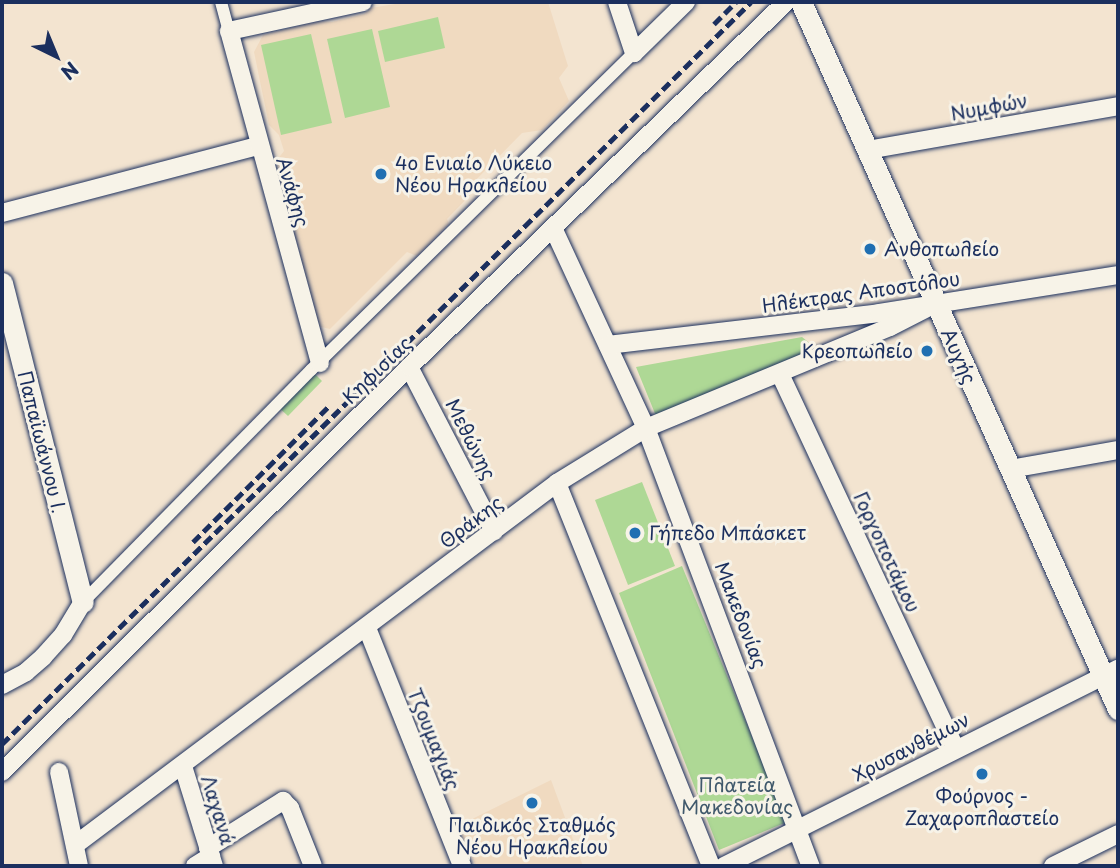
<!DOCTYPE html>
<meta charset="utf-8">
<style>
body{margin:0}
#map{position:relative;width:1120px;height:868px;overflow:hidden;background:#f3e4d0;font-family:"Playpen Sans",sans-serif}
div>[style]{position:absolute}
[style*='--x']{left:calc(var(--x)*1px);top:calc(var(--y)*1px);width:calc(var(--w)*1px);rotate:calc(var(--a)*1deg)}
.built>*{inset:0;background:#f0dac0}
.green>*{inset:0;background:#aed895}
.roads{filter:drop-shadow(0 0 2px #1b2f5e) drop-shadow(0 0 2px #1b2f5e)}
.pedestrian>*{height:12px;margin:-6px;padding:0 6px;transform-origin:6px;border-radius:6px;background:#f7f3e8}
.minor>*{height:18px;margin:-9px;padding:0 9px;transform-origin:9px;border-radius:9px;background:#f7f3e8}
.tertiary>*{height:21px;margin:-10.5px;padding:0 10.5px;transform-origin:10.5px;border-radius:10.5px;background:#f7f3e8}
.rail>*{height:5px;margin-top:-2.5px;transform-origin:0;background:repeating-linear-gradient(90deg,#1b2f5e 0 10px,transparent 0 15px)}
.dots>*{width:19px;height:19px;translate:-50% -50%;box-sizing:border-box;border:4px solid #f7f3e8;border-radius:50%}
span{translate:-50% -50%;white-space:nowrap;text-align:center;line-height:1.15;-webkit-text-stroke:6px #f7f3e8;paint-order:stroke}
.street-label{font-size:19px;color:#1b2f5e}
.poi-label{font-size:19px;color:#1b2f5e}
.left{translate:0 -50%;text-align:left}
.right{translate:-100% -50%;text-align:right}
.park-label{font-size:19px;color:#40596c}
.frame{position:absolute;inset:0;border:4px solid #1b2f5e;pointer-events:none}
.north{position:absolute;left:21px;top:21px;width:70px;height:70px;-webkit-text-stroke:5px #f7f3e8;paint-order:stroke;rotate:137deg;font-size:19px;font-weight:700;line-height:28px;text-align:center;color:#1b2f5e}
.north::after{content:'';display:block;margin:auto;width:24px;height:32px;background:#1b2f5e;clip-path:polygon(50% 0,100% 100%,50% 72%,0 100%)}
</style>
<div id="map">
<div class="built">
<i style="clip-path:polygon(407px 2px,548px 2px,568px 66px,559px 78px,569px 101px,542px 130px,522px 133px,469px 187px,473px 192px,447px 219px,449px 224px,417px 256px,407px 252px,330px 329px,312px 325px,277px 160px,284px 151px,279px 135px,269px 125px,254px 52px,263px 35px,317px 21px,332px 22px,364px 14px,371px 8px)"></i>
<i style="clip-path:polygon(551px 780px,583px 866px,476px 866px,458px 826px)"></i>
</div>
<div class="green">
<i style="clip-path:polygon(438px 17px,445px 48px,385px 62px,378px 31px)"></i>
<i style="clip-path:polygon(372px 29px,390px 107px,345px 118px,327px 39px)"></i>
<i style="clip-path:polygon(311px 34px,332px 123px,281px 135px,261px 45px)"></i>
<i style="clip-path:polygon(802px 337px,812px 345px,805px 354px,656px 416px,636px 367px)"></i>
<i style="clip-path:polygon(311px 370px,322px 381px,288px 416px,276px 405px)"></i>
<i style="clip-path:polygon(642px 482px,675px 566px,628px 585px,595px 500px)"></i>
<i style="clip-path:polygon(682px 566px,787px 822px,719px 850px,619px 593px)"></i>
</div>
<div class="roads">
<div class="pedestrian">
<i style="--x:221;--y:2;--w:30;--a:75"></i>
<i style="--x:83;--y:602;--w:325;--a:-45.5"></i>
<i style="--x:311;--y:370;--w:453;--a:-44.5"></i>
</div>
<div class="minor">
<i style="--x:617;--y:2;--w:54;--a:71.6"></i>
<i style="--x:634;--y:53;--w:73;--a:-44.4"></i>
<i style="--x:867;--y:150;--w:255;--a:-9.9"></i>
<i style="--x:2;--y:213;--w:265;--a:-14.7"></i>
<i style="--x:554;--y:230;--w:218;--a:65.1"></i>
<i style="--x:646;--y:428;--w:468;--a:69.4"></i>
<i style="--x:608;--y:345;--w:273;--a:-6.7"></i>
<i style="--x:879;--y:313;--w:242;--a:-9"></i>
<i style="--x:320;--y:363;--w:344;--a:-105.3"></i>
<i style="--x:229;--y:31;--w:137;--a:-12.2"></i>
<i style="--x:409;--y:367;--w:185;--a:62.6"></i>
<i style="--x:780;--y:374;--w:413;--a:64.9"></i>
<i style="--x:1010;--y:469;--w:110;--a:-10"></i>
<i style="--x:557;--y:483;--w:413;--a:68.1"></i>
<i style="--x:367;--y:628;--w:256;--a:68.2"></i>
<i style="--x:2;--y:685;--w:27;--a:-28"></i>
<i style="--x:26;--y:672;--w:23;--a:-41"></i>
<i style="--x:43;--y:657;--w:30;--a:-48"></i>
<i style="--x:63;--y:635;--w:39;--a:-59"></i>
<i style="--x:183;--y:766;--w:105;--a:72.8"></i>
<i style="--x:2;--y:772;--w:574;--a:-44.86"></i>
<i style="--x:409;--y:367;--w:525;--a:-44.07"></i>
<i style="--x:59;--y:772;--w:96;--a:78"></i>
<i style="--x:75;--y:845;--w:603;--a:-36.91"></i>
<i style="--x:557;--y:483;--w:105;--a:-31.7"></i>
<i style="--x:646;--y:428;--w:264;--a:-22.5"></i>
<i style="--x:890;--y:327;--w:51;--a:-27.1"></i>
<i style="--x:208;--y:848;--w:89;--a:-32.1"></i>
<i style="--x:283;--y:801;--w:10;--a:45"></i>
<i style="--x:290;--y:808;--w:62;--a:68.4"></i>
<i style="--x:195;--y:866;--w:19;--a:-32"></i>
<i style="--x:724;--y:866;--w:441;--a:-26.6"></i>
<i style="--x:1053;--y:866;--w:72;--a:-26.2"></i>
</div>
<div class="tertiary">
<i style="--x:801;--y:2;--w:775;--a:65.85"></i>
<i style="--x:2;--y:283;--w:329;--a:75.8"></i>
</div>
</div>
<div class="rail">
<i style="--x:714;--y:24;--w:31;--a:-45"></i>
<i style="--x:193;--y:542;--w:192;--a:-45"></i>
<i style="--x:2;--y:744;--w:1054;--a:-44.73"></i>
</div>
<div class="dots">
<i style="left:381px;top:174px;background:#1f6fb2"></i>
<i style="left:870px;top:249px;background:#1f6fb2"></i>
<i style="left:927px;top:351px;background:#1f6fb2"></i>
<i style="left:635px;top:533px;background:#1f6fb2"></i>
<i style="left:982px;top:774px;background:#1f6fb2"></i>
<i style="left:532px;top:803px;background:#1f6fb2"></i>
</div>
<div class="street-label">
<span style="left:989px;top:107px;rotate:-10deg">Νυμφών</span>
<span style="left:293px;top:192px;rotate:74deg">Ανάφης</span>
<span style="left:861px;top:292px;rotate:-8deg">Ηλέκτρας Αποστόλου</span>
<span style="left:959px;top:356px;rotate:66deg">Αυγής</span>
<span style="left:377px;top:370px;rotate:-44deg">Κηφισίας</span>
<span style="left:471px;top:439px;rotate:63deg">Μεθώνης</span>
<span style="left:42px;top:442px;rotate:76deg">Παπαϊωάννου Ι.</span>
<span style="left:471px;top:522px;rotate:-37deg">Θράκης</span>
<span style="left:887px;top:552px;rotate:65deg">Γοργοποτάμου</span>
<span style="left:741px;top:615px;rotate:69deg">Μακεδονίας</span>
<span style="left:434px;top:739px;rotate:68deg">Τζουμαγιάς</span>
<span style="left:911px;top:747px;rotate:-27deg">Χρυσανθέμων</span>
<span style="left:218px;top:810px;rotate:73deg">Λαχανά</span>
</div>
<div class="poi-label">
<span class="left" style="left:395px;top:174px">4ο Ενιαίο Λύκειο<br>Νέου Ηρακλείου</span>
<span class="left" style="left:884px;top:249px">Ανθοπωλείο</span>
<span class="right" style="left:913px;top:351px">Κρεοπωλείο</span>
<span class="left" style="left:649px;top:533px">Γήπεδο Μπάσκετ</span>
<span style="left:982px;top:807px">Φούρνος -<br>Ζαχαροπλαστείο</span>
<span style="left:532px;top:836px">Παιδικός Σταθμός<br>Νέου Ηρακλείου</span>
</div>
<div class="park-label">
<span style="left:737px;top:796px">Πλατεία<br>Μακεδονίας</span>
</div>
<div class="frame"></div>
<div class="north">N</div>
</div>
